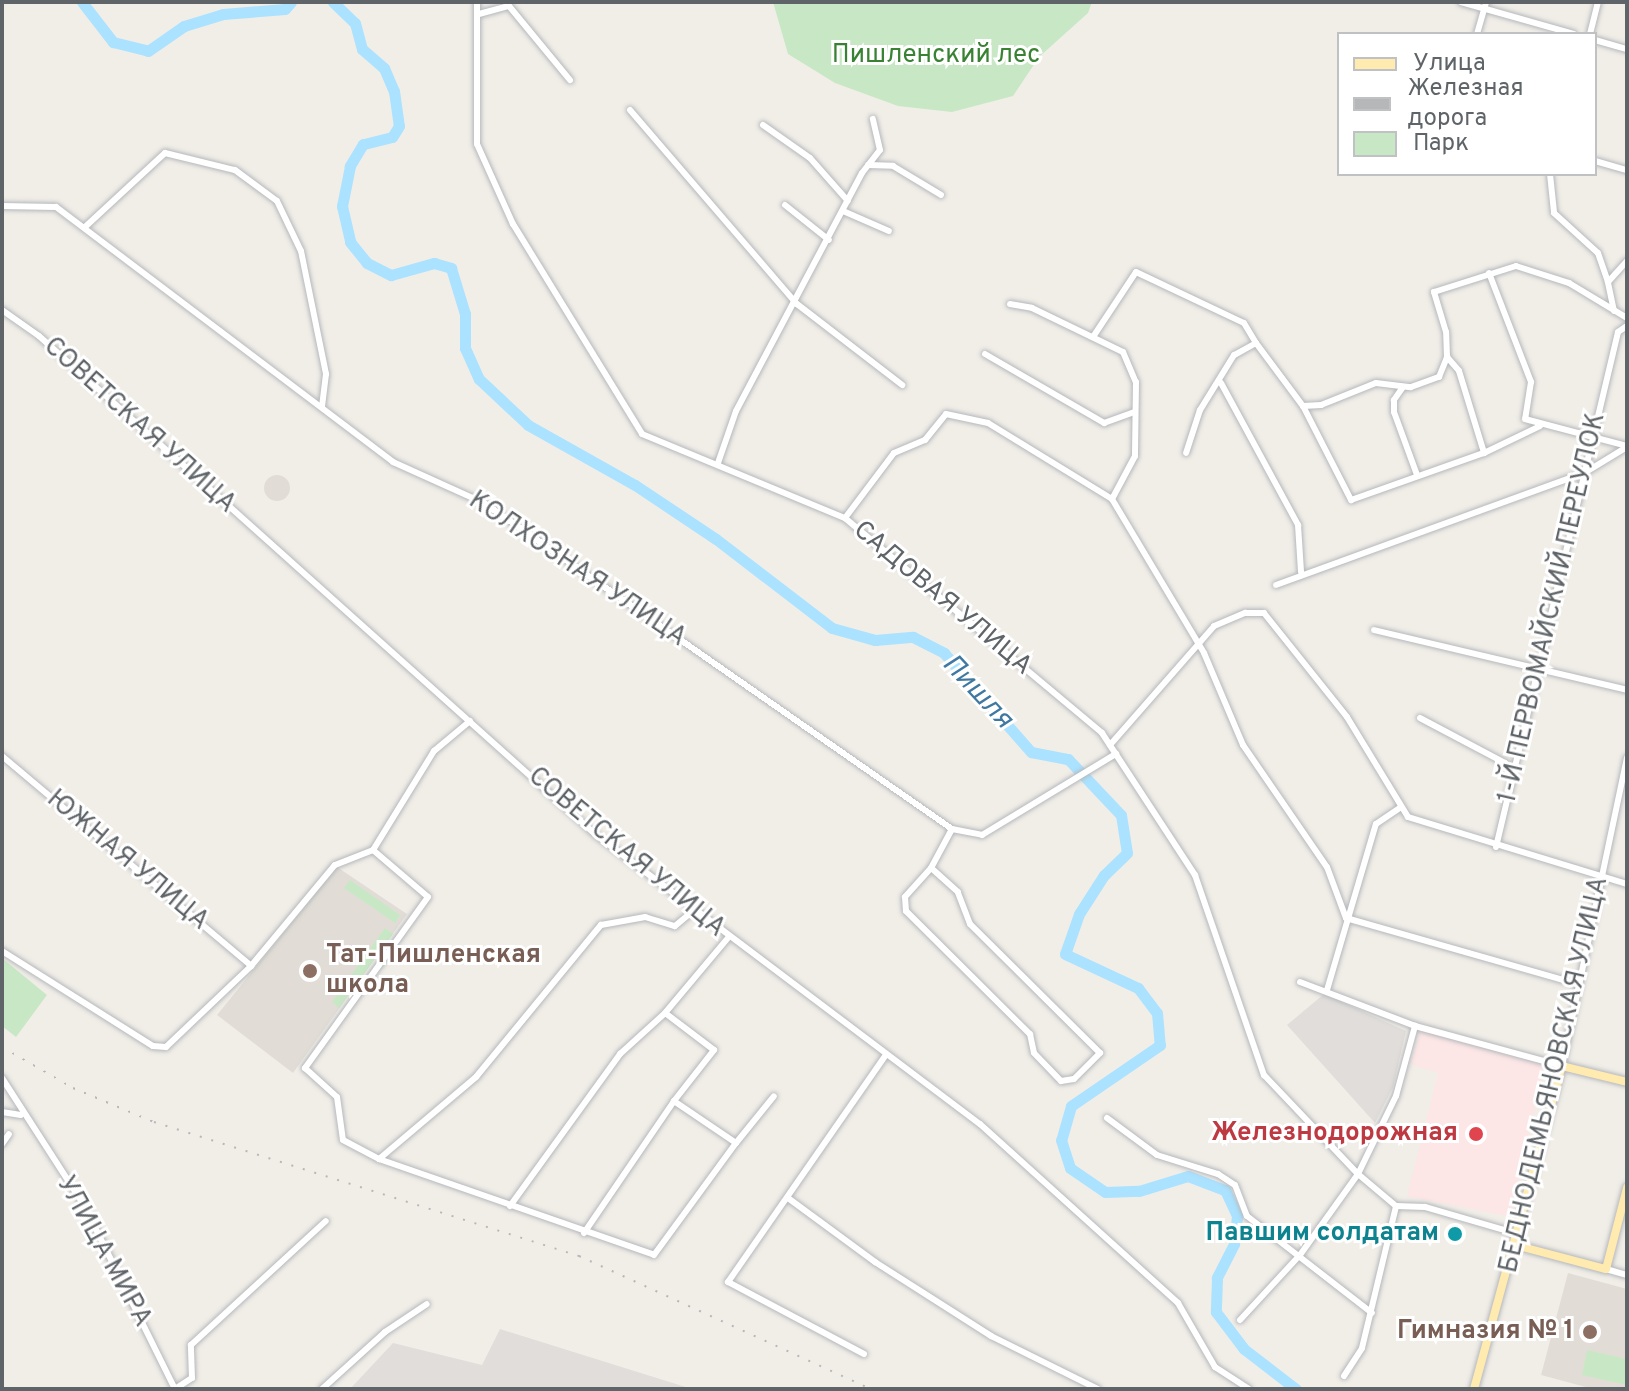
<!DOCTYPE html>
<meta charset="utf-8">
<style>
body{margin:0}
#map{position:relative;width:1629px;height:1391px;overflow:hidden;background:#f1eee8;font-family:Overpass,sans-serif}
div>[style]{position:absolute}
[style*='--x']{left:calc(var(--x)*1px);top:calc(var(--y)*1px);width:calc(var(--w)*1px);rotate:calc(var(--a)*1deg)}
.industrial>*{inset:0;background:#e0ddda}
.education>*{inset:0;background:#e1ddd6}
.round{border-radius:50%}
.medical>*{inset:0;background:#fce6e6}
.green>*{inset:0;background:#c8e8c5}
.river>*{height:11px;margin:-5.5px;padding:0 5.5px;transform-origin:5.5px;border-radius:5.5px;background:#aae2ff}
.roads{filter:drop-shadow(0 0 2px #b5b8bc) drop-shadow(0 0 2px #b5b8bc)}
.minor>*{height:6px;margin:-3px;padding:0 3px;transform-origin:3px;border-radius:3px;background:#fff}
.major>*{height:8px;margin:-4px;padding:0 4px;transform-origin:4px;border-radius:4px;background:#ffeaaf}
.rail>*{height:2px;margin-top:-1px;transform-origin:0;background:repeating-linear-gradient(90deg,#b6b7b8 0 2px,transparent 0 12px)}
.dots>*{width:22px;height:22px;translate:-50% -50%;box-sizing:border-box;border:4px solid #fff;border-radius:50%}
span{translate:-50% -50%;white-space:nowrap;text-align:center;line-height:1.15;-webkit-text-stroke:6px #fff;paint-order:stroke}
.park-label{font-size:26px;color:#398234}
.street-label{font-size:26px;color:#5f6468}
.education-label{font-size:26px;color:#785e54;font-weight:700}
.left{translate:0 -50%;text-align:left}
.right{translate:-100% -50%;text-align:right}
.health-label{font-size:26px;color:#be3a42;font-weight:700}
.culture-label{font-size:26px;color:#0d838f;font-weight:700}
.water-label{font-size:28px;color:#3f78a1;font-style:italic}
.frame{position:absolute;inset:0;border:4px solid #5f6468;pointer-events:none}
.legend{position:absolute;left:1337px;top:32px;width:260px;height:144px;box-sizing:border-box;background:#fff;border:2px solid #bfc1c3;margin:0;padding:10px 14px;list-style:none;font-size:24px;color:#5f6468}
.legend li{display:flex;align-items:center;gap:16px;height:40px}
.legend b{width:40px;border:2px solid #bfc1c3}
</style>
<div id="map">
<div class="industrial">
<i style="clip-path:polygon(1324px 994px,1406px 1031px,1393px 1087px,1375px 1123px,1287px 1025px)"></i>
<i style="clip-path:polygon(500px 1329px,692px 1389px,350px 1389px,393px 1343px,482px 1365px)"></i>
</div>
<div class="education">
<i class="round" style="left:264px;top:475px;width:26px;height:26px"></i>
<i style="clip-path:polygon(337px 867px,407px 914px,293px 1073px,217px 1015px)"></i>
<i style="clip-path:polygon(1568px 1273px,1627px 1289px,1627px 1389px,1593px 1389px,1541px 1375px)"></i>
</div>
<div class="medical">
<i style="clip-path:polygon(1421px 1030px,1545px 1065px,1510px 1217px,1407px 1196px,1438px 1073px,1410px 1064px)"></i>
</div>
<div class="green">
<i style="clip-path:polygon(773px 2px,1092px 2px,1088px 13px,1039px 57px,1013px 96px,952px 112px,898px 106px,835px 83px,788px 54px)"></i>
<i style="clip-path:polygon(350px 880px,400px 915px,395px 923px,344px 888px)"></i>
<i style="clip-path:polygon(385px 928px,393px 934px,339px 1008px,332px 1002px)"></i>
<i style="clip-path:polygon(2px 958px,47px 995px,16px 1037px,2px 1026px)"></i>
<i style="clip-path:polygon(1587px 1350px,1627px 1359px,1627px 1385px,1582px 1375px)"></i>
</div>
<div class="river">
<i style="--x:82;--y:2;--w:51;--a:52.2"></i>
<i style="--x:113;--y:42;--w:36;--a:14"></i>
<i style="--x:148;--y:51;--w:44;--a:-34.8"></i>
<i style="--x:184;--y:26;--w:41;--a:-17.1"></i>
<i style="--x:223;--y:14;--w:62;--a:-4.6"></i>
<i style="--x:285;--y:9;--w:9;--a:-49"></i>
<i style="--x:333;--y:2;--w:30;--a:44"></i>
<i style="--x:355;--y:23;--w:27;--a:75"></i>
<i style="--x:362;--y:49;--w:29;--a:41"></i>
<i style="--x:384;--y:68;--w:25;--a:67"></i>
<i style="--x:394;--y:91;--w:35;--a:82"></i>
<i style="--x:399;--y:126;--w:13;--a:122"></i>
<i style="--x:392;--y:137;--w:30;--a:166"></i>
<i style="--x:363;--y:144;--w:26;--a:121"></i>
<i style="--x:350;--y:166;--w:41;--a:101.3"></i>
<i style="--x:342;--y:206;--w:37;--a:77"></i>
<i style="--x:350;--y:242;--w:27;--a:51"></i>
<i style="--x:367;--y:263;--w:27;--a:27"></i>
<i style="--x:391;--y:275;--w:45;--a:-15.6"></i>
<i style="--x:434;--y:263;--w:18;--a:16"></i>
<i style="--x:451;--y:268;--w:48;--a:73.1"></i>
<i style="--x:465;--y:314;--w:34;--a:90"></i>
<i style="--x:465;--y:348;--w:34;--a:66"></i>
<i style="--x:479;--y:379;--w:67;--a:43.2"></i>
<i style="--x:528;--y:425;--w:123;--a:29.3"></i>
<i style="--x:635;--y:485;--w:97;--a:33.7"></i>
<i style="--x:716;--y:539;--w:146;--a:37.5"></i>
<i style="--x:832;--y:628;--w:45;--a:15.6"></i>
<i style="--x:875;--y:640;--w:38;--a:-5"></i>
<i style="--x:913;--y:637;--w:35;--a:27"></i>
<i style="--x:944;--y:653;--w:132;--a:48.7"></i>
<i style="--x:1031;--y:752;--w:38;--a:11"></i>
<i style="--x:1068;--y:759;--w:77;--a:46.6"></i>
<i style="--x:1121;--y:815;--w:38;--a:81"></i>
<i style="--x:1127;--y:853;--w:32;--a:136"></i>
<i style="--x:1104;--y:875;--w:46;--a:122.7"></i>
<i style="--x:1079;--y:914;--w:42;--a:109.3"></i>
<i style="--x:1065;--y:954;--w:81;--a:25"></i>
<i style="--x:1138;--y:988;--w:31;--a:53"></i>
<i style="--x:1157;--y:1013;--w:32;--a:85"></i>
<i style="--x:1160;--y:1045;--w:108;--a:145.6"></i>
<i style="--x:1071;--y:1106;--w:35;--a:106"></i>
<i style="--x:1061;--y:1140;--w:29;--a:72"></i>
<i style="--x:1070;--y:1168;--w:42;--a:34.4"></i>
<i style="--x:1105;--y:1192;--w:34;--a:-2"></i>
<i style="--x:1139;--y:1191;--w:51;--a:-17"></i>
<i style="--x:1188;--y:1176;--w:40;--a:21"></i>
<i style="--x:1225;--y:1190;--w:29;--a:65"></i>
<i style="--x:1237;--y:1216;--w:28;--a:96"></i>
<i style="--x:1234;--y:1244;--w:38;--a:117"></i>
<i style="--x:1217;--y:1278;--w:34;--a:92"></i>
<i style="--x:1216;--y:1312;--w:46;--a:52.9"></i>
<i style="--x:1244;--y:1349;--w:66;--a:37.6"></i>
</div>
<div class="roads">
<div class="minor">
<i style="--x:477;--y:2;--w:142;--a:90"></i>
<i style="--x:477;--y:144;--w:88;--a:65.8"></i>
<i style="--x:513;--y:224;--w:246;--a:58.4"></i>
<i style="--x:642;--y:434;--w:220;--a:22.5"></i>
<i style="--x:845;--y:518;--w:335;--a:39.9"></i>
<i style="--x:1102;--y:733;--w:170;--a:56.8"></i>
<i style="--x:1195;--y:875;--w:212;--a:71"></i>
<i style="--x:1264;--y:1075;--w:137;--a:46.5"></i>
<i style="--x:1358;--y:1174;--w:50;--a:40.1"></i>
<i style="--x:1396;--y:1206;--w:29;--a:2"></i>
<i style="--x:1425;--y:1207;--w:97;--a:16.2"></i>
<i style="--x:1461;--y:2;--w:117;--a:15.8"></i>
<i style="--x:479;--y:14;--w:31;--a:-15"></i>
<i style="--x:509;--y:6;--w:96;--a:50.5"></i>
<i style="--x:1477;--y:34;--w:33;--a:-74"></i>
<i style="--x:1590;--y:34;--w:33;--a:-76"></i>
<i style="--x:1595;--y:40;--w:33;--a:16"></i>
<i style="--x:630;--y:110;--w:256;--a:49.3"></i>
<i style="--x:797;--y:304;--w:133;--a:37.6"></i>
<i style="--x:763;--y:125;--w:57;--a:35.1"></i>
<i style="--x:810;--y:158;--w:57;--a:48.5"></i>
<i style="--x:1595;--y:161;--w:33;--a:16"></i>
<i style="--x:868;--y:165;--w:25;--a:2"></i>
<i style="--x:893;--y:166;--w:56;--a:31.1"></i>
<i style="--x:1550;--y:174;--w:39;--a:84"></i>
<i style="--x:1554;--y:213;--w:59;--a:42.3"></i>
<i style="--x:1598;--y:253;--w:31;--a:71"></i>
<i style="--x:785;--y:205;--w:56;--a:38.5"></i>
<i style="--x:2;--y:206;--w:54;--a:1.1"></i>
<i style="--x:56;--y:207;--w:423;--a:37.1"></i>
<i style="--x:393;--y:462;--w:100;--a:24.3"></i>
<i style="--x:484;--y:503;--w:570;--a:34.86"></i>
<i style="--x:952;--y:829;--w:31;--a:11"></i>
<i style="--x:982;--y:835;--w:157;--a:-31.2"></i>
<i style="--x:843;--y:211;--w:50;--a:23.5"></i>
<i style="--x:85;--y:227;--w:109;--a:-42.8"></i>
<i style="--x:165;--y:153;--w:72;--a:13.7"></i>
<i style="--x:235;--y:170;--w:52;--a:36.4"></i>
<i style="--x:277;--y:201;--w:55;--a:64.4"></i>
<i style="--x:301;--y:251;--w:126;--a:78.5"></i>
<i style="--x:326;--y:374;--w:33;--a:97"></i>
<i style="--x:1489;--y:273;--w:117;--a:68.9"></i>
<i style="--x:1531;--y:382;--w:37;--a:99"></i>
<i style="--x:1525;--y:419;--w:106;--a:14.8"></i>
<i style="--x:1010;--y:304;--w:22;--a:10"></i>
<i style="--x:1032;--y:308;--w:101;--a:25.8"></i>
<i style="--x:1123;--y:352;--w:33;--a:67"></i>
<i style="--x:1136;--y:382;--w:74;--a:90.8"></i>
<i style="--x:1135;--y:456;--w:49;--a:118.1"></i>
<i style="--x:2;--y:310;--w:45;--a:35.1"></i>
<i style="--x:39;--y:336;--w:746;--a:41.85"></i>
<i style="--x:595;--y:834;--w:482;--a:37"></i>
<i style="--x:980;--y:1124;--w:267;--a:42.1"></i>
<i style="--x:1178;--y:1303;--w:74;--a:60"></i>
<i style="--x:1215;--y:1367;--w:40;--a:32.9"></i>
<i style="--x:1614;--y:311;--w:30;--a:-102"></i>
<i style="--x:1608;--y:282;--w:28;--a:-48"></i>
<i style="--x:1093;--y:337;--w:78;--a:-56.5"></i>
<i style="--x:1136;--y:272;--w:119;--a:25.3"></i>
<i style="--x:1244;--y:323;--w:23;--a:59"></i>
<i style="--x:1256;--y:343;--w:25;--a:151"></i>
<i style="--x:1234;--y:355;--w:65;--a:121.7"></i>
<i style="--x:1200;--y:410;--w:45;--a:108"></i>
<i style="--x:1256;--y:343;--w:79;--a:53.3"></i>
<i style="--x:1303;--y:406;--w:106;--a:62.9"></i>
<i style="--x:1351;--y:500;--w:141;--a:-19.5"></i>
<i style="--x:985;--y:354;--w:138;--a:30.1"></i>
<i style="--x:1104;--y:423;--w:33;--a:-20"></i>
<i style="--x:1447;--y:357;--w:18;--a:49"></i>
<i style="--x:1459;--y:371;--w:86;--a:73"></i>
<i style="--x:1484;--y:453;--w:62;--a:-25.7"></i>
<i style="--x:1221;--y:383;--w:162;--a:61.5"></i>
<i style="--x:1298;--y:525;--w:47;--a:86.3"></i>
<i style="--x:1403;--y:387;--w:16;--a:125"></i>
<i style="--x:1394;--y:400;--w:12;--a:90"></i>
<i style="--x:1394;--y:412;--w:67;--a:69.9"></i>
<i style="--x:1303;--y:406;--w:18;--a:-3"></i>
<i style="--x:1321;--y:405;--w:59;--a:-21.8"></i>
<i style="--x:1376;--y:383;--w:35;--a:7"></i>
<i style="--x:1411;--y:387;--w:30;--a:-20"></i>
<i style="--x:1439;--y:377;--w:22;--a:-68"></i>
<i style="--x:1447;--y:357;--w:25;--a:-92"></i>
<i style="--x:1446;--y:332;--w:42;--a:-106.7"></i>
<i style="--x:1434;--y:292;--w:86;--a:-17.6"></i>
<i style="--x:1516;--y:266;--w:56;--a:17.8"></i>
<i style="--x:1569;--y:283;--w:68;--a:31.1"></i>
<i style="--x:718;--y:463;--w:55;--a:-70.9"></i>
<i style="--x:736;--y:411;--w:269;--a:-62.1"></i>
<i style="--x:862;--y:173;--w:29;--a:-52"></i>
<i style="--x:880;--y:150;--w:32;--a:-103"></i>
<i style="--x:845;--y:518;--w:81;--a:-53"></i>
<i style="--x:894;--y:453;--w:34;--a:-23"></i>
<i style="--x:925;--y:440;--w:33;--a:-51"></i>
<i style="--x:946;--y:414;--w:43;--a:12.1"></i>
<i style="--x:988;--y:423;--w:145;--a:31.5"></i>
<i style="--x:1112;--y:499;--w:179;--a:59.1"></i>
<i style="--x:1204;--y:653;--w:100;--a:67"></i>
<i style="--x:1243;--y:745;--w:148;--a:55.5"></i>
<i style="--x:1327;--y:867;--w:54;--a:69.6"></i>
<i style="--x:1346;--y:918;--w:241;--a:15.9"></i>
<i style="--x:1276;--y:585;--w:330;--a:-20"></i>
<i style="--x:1586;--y:472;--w:48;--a:-31.4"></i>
<i style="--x:1374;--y:630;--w:260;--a:13.3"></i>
<i style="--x:1420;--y:718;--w:96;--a:27.9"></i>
<i style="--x:1505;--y:763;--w:14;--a:51"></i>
<i style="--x:470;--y:721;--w:47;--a:140.2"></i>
<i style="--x:434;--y:751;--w:116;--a:121.6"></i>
<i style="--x:373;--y:850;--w:72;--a:40.5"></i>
<i style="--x:428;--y:897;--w:211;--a:125.7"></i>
<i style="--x:305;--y:1068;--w:43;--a:42.2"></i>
<i style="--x:337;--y:1097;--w:43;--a:82.1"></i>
<i style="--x:343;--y:1140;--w:41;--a:27.8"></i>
<i style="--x:379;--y:1159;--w:291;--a:19.2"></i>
<i style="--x:654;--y:1255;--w:139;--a:-53.8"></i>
<i style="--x:736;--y:1143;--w:75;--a:-145.9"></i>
<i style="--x:674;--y:1101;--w:65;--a:-51.9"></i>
<i style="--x:714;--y:1050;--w:61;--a:-142.9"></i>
<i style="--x:1110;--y:745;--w:158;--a:-48.8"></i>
<i style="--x:1214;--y:626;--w:34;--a:-23"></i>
<i style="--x:1245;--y:613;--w:19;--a:0"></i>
<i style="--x:1264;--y:613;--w:133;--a:51.4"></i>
<i style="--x:1347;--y:717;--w:117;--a:58.6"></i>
<i style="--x:1408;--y:817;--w:229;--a:17"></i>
<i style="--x:2;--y:756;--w:326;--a:40.1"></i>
<i style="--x:1496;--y:847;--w:529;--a:-76.67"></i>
<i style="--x:1618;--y:332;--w:11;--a:-34"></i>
<i style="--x:931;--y:868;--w:39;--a:132"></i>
<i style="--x:905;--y:897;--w:14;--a:86"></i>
<i style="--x:906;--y:911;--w:175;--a:44.8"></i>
<i style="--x:1030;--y:1034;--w:19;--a:78"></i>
<i style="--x:1034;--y:1053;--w:39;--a:46"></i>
<i style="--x:1061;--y:1081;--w:13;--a:-9"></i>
<i style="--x:1074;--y:1079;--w:37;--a:-45"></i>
<i style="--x:1100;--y:1053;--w:183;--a:-135.2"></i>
<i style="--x:970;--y:924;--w:34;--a:-111"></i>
<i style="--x:958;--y:892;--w:36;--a:-138"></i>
<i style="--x:931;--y:868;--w:44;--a:-61.7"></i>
<i style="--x:2;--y:951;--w:178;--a:32.2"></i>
<i style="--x:153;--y:1046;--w:13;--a:4"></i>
<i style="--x:166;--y:1047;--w:117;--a:-43.6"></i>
<i style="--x:251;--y:966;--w:131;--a:-50.3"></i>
<i style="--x:335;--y:865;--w:41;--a:-21.5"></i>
<i style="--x:1300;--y:982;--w:123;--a:20.9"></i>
<i style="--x:1415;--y:1026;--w:152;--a:15.2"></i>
<i style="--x:1562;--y:1066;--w:315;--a:-78.1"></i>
<i style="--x:1327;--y:990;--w:173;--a:-73.6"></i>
<i style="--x:1376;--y:824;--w:29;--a:-34"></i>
<i style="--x:2;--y:1078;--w:153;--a:57.2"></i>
<i style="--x:85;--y:1207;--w:203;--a:63.7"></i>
<i style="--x:2;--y:1112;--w:19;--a:9"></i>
<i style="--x:1107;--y:1118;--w:62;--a:36.5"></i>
<i style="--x:1157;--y:1155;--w:64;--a:17.3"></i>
<i style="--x:1218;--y:1174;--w:20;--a:33"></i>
<i style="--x:1235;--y:1185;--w:33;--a:69"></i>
<i style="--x:1247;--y:1216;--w:158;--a:37.8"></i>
<i style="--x:736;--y:1143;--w:60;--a:-51"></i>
<i style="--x:2;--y:1144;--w:12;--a:-55"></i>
<i style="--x:379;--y:1159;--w:127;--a:-40.2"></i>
<i style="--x:476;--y:1077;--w:197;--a:-50.6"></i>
<i style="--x:601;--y:925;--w:45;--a:-10.3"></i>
<i style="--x:645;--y:917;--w:31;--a:17"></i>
<i style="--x:675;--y:926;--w:23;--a:-40"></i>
<i style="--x:788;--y:1198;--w:108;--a:36.3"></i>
<i style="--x:875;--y:1262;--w:138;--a:32.5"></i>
<i style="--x:991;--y:1336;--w:119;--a:26.4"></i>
<i style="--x:510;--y:1206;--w:188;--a:-54.1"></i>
<i style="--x:620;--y:1054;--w:61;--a:-42.3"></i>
<i style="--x:665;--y:1013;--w:98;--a:-50"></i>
<i style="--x:584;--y:1233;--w:160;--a:-55.7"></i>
<i style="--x:1606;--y:1269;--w:22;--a:16"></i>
<i style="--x:1240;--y:1320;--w:88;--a:-47.3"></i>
<i style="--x:1300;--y:1255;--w:100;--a:-54.4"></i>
<i style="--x:1358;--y:1174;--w:87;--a:-64"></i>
<i style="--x:1396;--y:1096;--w:73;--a:-74.8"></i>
<i style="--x:864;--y:1354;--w:154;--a:-152.1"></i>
<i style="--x:728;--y:1282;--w:275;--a:-55.2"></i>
<i style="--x:1344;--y:1376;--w:33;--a:-57"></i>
<i style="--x:1362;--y:1348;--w:146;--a:-76.5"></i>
<i style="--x:175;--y:1389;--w:20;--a:-33"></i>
<i style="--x:192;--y:1378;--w:33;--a:-92"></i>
<i style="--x:191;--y:1345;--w:183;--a:-42.6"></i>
<i style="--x:322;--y:1389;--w:85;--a:-42.1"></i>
<i style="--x:385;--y:1332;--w:50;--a:-33.7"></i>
</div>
<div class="major">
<i style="--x:1515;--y:1245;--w:94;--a:14.8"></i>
<i style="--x:1606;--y:1269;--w:84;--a:-75.5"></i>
<i style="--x:1474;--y:1389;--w:335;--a:-74.8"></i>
<i style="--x:1562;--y:1066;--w:67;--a:13.8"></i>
</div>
</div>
<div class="rail">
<i style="--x:2;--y:1047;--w:82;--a:30"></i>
<i style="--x:73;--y:1088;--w:88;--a:22.8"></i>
<i style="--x:154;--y:1122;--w:446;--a:17.5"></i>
<i style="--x:579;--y:1256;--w:321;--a:24.5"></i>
</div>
<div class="dots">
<i style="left:310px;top:971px;background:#8d6e63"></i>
<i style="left:1476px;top:1134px;background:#e0444e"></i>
<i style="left:1455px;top:1234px;background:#0f9aa8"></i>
<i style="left:1590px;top:1332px;background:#8d6e63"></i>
</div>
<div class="park-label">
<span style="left:936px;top:56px">Пишленский лес</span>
</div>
<div class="street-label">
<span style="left:139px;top:426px;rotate:42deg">СОВЕТСКАЯ УЛИЦА</span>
<span style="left:577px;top:570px;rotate:34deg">КОЛХОЗНАЯ УЛИЦА</span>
<span style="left:942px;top:599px;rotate:40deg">САДОВАЯ УЛИЦА</span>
<span style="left:1553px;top:608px;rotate:-77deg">1-Й ПЕРВОМАЙСКИЙ ПЕРЕУЛОК</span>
<span style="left:626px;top:853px;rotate:40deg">СОВЕТСКАЯ УЛИЦА</span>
<span style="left:127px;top:861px;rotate:40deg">ЮЖНАЯ УЛИЦА</span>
<span style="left:1555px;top:1075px;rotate:-77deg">БЕДНОДЕМЬЯНОВСКАЯ УЛИЦА</span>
<span style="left:103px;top:1252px;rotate:61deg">УЛИЦА МИРА</span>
</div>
<div class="education-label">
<span class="left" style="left:326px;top:971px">Тат-Пишленская<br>школа</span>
<span class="right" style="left:1574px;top:1332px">Гимназия № 1</span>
</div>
<div class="health-label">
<span class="right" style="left:1458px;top:1134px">Железнодорожная</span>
</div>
<div class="culture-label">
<span class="right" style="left:1439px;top:1234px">Павшим солдатам</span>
</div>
<div class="water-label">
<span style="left:977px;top:692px;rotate:47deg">Пишля</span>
</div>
<div class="frame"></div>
<ul class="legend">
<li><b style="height:10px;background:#ffeaaf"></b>Улица</li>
<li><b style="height:10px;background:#b6b7b8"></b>Железная дорога</li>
<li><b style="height:22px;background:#c8e8c5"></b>Парк</li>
</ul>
</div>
